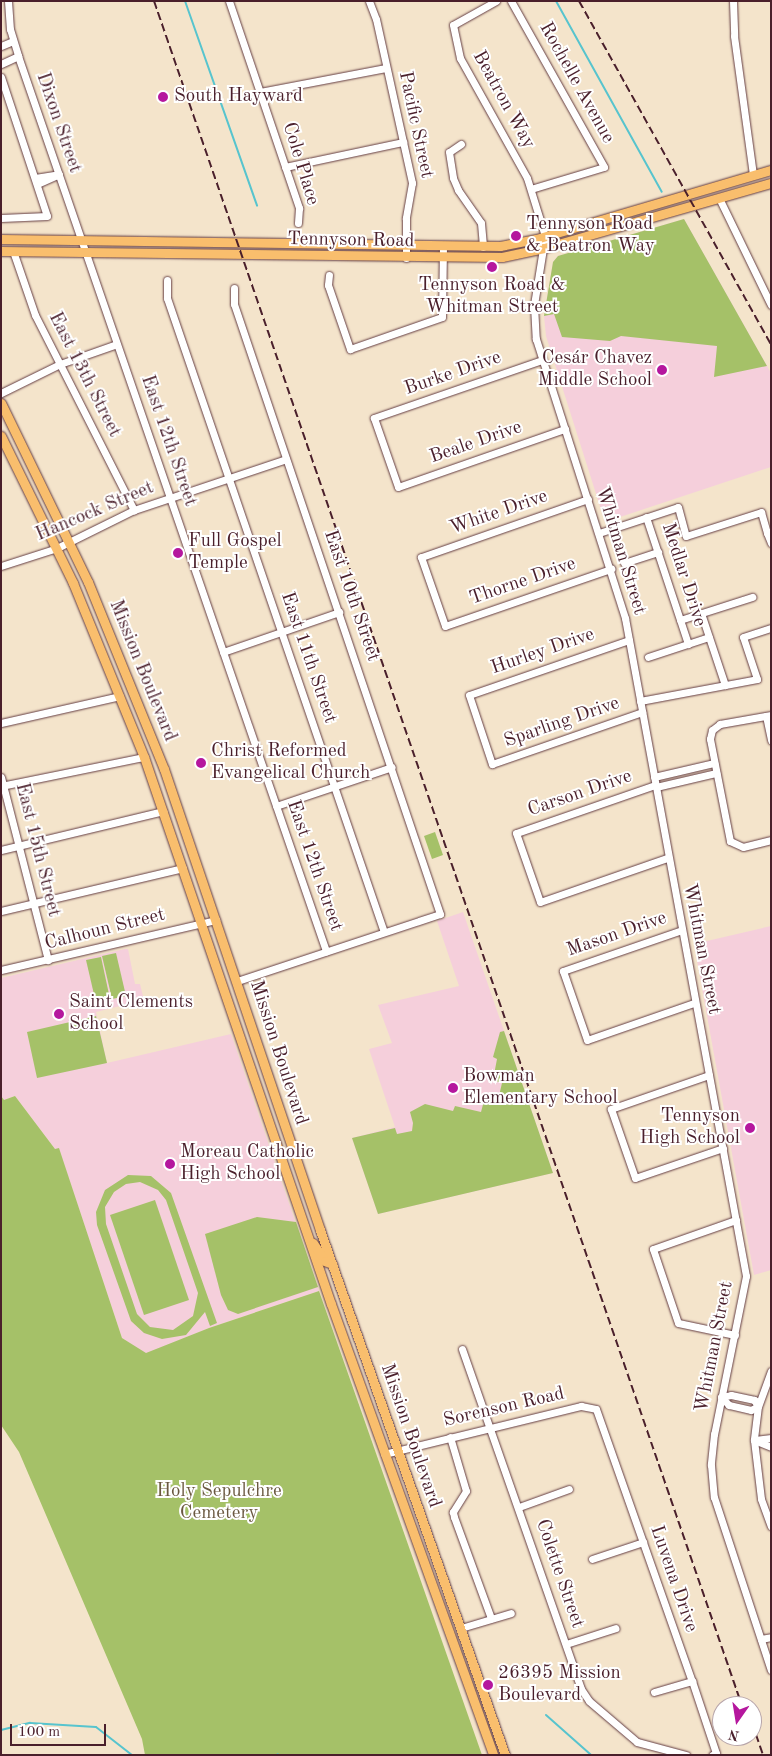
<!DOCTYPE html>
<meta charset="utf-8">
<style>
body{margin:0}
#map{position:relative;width:772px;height:1756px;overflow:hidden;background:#f4e4cb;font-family:"Old Standard TT",serif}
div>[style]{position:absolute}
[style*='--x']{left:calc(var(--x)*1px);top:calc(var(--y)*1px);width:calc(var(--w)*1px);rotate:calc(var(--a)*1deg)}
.built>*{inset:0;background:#f5cfdb}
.green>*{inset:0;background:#a5c168}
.stream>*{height:2px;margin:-1px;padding:0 1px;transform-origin:1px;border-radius:1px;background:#57c4ce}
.roads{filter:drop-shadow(0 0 1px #643d43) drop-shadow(0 0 1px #643d43)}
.minor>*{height:7px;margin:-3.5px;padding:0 3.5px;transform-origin:3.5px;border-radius:3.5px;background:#fff}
.major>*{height:9px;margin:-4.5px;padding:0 4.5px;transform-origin:4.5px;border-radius:4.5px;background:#f9be6d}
.rail>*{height:2px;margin-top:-1px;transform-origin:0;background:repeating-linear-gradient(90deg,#4a1f2b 0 8px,transparent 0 12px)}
.dots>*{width:14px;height:14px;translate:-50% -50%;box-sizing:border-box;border:2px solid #fff;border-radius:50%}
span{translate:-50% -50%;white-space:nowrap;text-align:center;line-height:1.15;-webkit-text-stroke:4px #fff;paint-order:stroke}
.street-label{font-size:19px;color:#4a1f2b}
.poi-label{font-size:19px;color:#4a1f2b}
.left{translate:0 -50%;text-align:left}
.right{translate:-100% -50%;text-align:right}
.park-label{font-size:19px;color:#6a5840}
.frame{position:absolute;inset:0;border:2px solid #4a1f2b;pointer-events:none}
.north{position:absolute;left:712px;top:1696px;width:50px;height:50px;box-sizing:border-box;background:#fff;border:1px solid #b7a5aa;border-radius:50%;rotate:193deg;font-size:14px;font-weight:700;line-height:20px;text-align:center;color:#4a1f2b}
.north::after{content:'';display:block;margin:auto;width:18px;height:22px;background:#b5179e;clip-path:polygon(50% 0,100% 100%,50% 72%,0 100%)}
.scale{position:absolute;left:10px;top:1724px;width:96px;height:22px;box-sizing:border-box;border:2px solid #4a1f2b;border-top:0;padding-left:6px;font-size:15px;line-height:18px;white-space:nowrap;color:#4a1f2b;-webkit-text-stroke:4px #fff;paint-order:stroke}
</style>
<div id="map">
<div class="built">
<i style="clip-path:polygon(684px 219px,771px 373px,771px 467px,605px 522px,546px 336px,544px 316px,553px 262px,558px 256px)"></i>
<i style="clip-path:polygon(463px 912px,553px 1173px,378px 1214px,352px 1138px,395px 1127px,369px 1049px,392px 1043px,378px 1005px,459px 986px,437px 921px)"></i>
<i style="clip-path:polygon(771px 926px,771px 1270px,754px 1275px,694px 944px)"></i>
<i style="clip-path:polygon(125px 949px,128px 949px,135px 984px,140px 984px,144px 1000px,96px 1012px,107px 1063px,231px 1034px,319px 1291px,209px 1328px,146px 1354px,122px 1338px,59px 1149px,55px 1149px,15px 1096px,4px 1100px,1px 1096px,1px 978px)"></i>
</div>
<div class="green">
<i style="clip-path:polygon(684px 219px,767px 366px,714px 377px,717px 346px,621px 336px,610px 341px,562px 337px,554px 314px,544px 316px,553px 262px,558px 256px)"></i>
<i style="clip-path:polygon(435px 832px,443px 855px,432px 859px,424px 836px)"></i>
<i style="clip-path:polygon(116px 953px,126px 996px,112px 999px,102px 956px)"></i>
<i style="clip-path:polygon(101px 957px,110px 999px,96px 1003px,86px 960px)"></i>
<i style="clip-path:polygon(96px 1016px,107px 1063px,37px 1078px,27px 1032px)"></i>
<i style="clip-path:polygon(504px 1031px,553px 1173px,378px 1214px,352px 1138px,395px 1128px,397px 1134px,412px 1131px,413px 1123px,410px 1112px,425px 1104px,453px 1111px,455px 1106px,481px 1112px,485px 1097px,498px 1100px,502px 1083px,493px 1080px,497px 1059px,493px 1057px,500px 1032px)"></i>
<i style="clip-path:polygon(1px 1096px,4px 1100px,15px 1096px,55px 1149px,59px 1148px,122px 1338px,146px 1353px,209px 1328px,319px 1291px,482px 1755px,145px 1755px,142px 1739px,19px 1452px,1px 1425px)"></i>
<i style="clip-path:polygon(evenodd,128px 1175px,151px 1176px,171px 1193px,217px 1323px,210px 1326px,205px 1312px,186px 1335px,162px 1339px,144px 1333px,131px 1321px,97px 1225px,96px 1212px,105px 1190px,128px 1175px,140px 1182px,158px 1190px,166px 1200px,198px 1293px,193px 1316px,173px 1330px,150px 1327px,137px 1314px,106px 1224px,105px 1207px,114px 1192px,126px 1184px,140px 1182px)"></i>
<i style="clip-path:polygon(155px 1200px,189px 1300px,144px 1315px,110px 1215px)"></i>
<i style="clip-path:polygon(257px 1217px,296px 1222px,318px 1287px,238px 1314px,228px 1310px,221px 1295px,205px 1234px)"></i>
</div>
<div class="stream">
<i style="--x:185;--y:1;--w:217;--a:70.6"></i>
<i style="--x:556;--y:1;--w:218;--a:61"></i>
<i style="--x:546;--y:1715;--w:60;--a:41.6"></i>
<i style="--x:1;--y:1730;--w:30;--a:-14"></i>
<i style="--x:30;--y:1723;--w:66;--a:3.5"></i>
<i style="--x:96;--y:1727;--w:46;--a:37.9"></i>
<i style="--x:277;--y:1755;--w:1;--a:-45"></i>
</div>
<div class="roads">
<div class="minor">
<i style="--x:8;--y:1;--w:28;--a:86"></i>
<i style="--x:10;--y:29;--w:28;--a:73"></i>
<i style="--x:18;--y:56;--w:947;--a:71.01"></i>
<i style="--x:229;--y:1;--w:219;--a:71.3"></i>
<i style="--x:299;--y:208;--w:15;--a:94"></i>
<i style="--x:369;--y:1;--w:19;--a:69"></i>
<i style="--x:376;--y:19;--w:168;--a:77.6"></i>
<i style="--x:412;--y:183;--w:36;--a:100"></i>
<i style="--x:406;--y:218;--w:40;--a:90"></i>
<i style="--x:496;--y:1;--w:49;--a:150.8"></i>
<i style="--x:453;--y:25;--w:34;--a:78"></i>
<i style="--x:460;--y:58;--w:137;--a:60.8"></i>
<i style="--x:527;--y:178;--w:61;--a:72.8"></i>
<i style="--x:545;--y:236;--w:70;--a:99.1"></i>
<i style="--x:534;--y:305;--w:34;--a:87"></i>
<i style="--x:536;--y:339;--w:293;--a:72.3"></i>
<i style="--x:625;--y:618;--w:669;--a:79.58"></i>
<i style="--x:746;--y:1276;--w:161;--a:101.4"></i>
<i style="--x:714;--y:1434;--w:31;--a:96"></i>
<i style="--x:711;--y:1465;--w:32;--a:85"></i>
<i style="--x:714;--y:1497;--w:182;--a:71.8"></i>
<i style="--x:511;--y:1;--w:190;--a:60.7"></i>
<i style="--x:604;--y:167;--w:76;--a:163.2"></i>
<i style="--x:733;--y:1;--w:35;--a:88"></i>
<i style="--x:734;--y:36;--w:140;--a:82.2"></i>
<i style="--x:1;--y:46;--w:13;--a:-23"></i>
<i style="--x:1;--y:64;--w:19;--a:-25"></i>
<i style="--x:1;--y:77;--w:146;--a:71.7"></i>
<i style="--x:47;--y:216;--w:46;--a:177.5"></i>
<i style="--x:260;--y:92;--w:128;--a:-10.8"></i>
<i style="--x:461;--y:144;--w:14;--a:146"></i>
<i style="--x:449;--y:152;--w:26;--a:81"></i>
<i style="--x:453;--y:178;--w:13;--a:67"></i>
<i style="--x:458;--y:190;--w:40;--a:55.1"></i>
<i style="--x:481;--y:223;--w:24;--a:85"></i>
<i style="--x:285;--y:167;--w:121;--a:-12"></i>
<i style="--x:35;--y:178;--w:24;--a:-9"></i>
<i style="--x:37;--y:184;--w:24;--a:-24"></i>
<i style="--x:719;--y:198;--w:119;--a:64.1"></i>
<i style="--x:13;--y:251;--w:68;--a:71"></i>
<i style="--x:35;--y:315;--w:219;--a:63.1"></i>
<i style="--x:329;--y:275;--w:10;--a:96"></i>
<i style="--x:328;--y:285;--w:68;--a:71"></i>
<i style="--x:350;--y:349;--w:97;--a:-19.2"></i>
<i style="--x:442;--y:317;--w:70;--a:-89.2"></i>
<i style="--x:167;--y:280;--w:18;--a:90"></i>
<i style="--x:167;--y:298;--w:670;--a:71.11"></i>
<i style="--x:234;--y:288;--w:16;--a:90"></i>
<i style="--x:234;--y:304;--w:644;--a:71.34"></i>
<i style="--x:440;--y:914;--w:214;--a:161.7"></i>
<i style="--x:542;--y:360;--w:178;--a:161"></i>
<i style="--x:374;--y:418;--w:73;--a:70.8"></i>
<i style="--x:398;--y:487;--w:177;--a:-19.2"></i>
<i style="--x:1;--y:393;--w:66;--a:-26.2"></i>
<i style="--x:60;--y:364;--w:60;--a:-19.3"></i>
<i style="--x:588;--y:499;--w:177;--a:160.8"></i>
<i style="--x:421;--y:557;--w:73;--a:70.8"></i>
<i style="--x:445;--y:626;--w:176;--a:-19"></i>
<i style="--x:646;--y:517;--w:134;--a:71.7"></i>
<i style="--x:599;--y:533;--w:83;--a:-18.2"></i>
<i style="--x:678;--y:507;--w:30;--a:75"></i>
<i style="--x:686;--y:536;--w:79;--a:-17.7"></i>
<i style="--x:761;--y:512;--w:22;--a:74"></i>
<i style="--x:767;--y:533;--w:4;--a:-14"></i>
<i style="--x:767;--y:533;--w:11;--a:68"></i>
<i style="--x:624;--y:563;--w:36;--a:-18"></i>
<i style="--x:1;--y:566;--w:59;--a:-17.8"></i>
<i style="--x:57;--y:548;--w:86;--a:-26.3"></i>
<i style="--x:134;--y:510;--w:160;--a:-18.5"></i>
<i style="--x:701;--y:613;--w:76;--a:71.6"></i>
<i style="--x:680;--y:620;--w:76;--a:-17.7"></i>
<i style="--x:629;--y:640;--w:169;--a:161"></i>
<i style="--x:469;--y:695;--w:73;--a:71.6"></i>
<i style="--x:492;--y:764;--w:159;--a:-19.1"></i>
<i style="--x:223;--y:652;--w:123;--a:-19"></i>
<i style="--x:648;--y:657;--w:64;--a:-18.2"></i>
<i style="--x:640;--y:701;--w:119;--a:-10.6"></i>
<i style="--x:757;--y:679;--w:44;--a:-108.4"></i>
<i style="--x:743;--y:637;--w:29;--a:-18"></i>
<i style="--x:771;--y:715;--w:52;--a:170"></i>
<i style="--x:720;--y:724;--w:10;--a:143"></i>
<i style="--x:712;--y:730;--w:9;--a:103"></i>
<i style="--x:710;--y:739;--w:104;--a:78.9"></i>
<i style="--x:730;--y:841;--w:14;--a:25"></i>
<i style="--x:743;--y:847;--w:29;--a:-14"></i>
<i style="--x:766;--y:716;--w:25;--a:78"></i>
<i style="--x:1;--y:723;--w:122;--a:-12.8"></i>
<i style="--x:1;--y:777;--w:189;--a:75.6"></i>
<i style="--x:654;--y:777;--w:62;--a:-13.1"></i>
<i style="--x:655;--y:785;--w:147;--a:160.9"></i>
<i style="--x:516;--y:833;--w:73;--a:70.8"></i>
<i style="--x:540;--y:902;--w:134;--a:-19.1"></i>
<i style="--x:1;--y:786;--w:146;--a:-11.5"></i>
<i style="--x:656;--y:787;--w:62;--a:-13.1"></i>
<i style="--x:276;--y:806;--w:122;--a:-18.6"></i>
<i style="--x:1;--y:850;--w:167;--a:-13.5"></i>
<i style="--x:1;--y:911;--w:187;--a:-13.3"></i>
<i style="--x:682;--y:930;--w:126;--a:161"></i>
<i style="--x:563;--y:971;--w:73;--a:70.8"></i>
<i style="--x:587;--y:1040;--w:113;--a:-19.1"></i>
<i style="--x:1;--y:970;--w:221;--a:-13.1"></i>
<i style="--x:709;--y:1075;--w:104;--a:160.9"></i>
<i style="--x:611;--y:1109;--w:73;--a:70.8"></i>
<i style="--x:635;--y:1178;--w:93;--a:-18.8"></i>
<i style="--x:735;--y:1335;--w:58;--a:-168.1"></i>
<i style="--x:678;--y:1323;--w:78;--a:-108.7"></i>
<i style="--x:653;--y:1249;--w:88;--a:-19.3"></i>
<i style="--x:462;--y:1349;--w:360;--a:70.7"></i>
<i style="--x:581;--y:1689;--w:14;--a:56"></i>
<i style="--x:589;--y:1701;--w:63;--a:40.5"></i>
<i style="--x:637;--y:1742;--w:51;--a:14.9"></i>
<i style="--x:771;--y:1371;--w:37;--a:110"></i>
<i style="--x:758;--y:1406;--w:34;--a:97"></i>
<i style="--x:754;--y:1440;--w:59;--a:83.2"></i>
<i style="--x:761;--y:1499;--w:29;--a:70"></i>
<i style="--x:731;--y:1395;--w:24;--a:12"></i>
<i style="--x:754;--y:1400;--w:7;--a:56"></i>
<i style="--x:758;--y:1406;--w:8;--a:150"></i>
<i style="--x:751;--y:1410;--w:23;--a:-167"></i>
<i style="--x:729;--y:1405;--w:11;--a:-135"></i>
<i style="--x:721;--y:1397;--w:10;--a:-11"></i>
<i style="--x:450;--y:1437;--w:56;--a:73.5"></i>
<i style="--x:466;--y:1491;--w:25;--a:122"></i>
<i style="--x:453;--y:1512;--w:5;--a:79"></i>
<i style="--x:454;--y:1517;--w:108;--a:69.9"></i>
<i style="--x:754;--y:1440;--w:18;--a:22"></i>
<i style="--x:755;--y:1440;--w:16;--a:-7"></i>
<i style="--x:384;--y:1454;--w:203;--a:-13.7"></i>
<i style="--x:581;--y:1406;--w:15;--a:11"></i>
<i style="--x:596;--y:1409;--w:288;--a:70.6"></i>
<i style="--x:692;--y:1681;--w:76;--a:71.6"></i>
<i style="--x:716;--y:1753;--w:4;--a:153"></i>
<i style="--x:519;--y:1507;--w:53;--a:-19.8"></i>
<i style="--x:592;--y:1559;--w:54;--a:-18.4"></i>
<i style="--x:461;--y:1628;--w:52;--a:-16.7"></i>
<i style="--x:761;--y:1639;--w:10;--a:-11"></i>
<i style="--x:566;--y:1644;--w:52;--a:-17.7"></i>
<i style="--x:654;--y:1692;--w:40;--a:-16"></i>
</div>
<div class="major">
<i style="--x:1;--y:239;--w:499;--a:0.8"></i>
<i style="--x:500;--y:246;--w:37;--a:-11"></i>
<i style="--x:536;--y:239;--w:245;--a:-16.4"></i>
<i style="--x:1;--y:251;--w:501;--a:0.69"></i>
<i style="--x:502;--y:257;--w:43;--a:-12.1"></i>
<i style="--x:544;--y:248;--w:236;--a:-16"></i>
<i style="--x:1;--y:403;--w:199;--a:64.1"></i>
<i style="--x:88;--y:582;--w:202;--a:67.9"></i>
<i style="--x:164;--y:769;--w:487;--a:71.3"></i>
<i style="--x:320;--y:1230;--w:557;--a:70.59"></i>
<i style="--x:1;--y:436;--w:164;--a:63.9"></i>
<i style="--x:73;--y:583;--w:188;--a:67.8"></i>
<i style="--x:144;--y:757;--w:578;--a:71.13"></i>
<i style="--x:331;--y:1304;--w:479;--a:70.2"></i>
<i style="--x:313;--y:1243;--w:22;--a:56"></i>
<i style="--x:325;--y:1261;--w:8;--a:23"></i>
</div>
</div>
<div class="rail">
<i style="--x:154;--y:1;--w:1804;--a:70.97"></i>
<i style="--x:579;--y:1;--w:393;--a:60.8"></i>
<i style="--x:752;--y:1723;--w:34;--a:71"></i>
</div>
<div class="dots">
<i style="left:163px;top:97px;background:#b5179e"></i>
<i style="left:516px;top:236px;background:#b5179e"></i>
<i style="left:492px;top:267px;background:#b5179e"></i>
<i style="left:662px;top:370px;background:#b5179e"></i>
<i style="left:178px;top:553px;background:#b5179e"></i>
<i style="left:201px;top:763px;background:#b5179e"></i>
<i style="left:59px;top:1014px;background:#b5179e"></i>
<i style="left:453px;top:1088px;background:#b5179e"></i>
<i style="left:750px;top:1128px;background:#b5179e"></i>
<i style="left:170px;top:1164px;background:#b5179e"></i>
<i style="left:488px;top:1685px;background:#b5179e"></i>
</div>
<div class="street-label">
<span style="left:576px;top:83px;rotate:61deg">Rochelle Avenue</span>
<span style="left:503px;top:100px;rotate:61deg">Beatron Way</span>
<span style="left:58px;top:123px;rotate:71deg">Dixon Street</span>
<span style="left:415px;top:125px;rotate:78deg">Pacific Street</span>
<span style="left:300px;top:164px;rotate:73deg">Cole Place</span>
<span style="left:351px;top:241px;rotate:1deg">Tennyson Road</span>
<span style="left:453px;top:374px;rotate:-19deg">Burke Drive</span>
<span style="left:84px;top:375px;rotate:63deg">East 13th Street</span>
<span style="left:168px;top:441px;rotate:71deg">East 12th Street</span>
<span style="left:476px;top:443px;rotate:-19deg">Beale Drive</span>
<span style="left:95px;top:512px;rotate:-23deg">Hancock Street</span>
<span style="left:499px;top:513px;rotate:-19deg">White Drive</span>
<span style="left:620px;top:551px;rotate:73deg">Whitman Street</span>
<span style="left:683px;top:575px;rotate:72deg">Medlar Drive</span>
<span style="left:523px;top:582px;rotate:-19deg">Thorne Drive</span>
<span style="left:351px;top:596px;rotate:71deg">East 10th Street</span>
<span style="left:543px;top:652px;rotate:-19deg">Hurley Drive</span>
<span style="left:308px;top:658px;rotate:71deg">East 11th Street</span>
<span style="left:142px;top:671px;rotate:68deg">Mission Boulevard</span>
<span style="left:562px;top:723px;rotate:-19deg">Sparling Drive</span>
<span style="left:580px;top:794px;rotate:-19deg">Carson Drive</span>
<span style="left:37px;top:850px;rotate:76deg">East 15th Street</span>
<span style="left:314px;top:866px;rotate:71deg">East 12th Street</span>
<span style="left:105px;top:930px;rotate:-14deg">Calhoun Street</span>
<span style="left:617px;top:935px;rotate:-19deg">Mason Drive</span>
<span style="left:701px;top:949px;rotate:79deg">Whitman Street</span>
<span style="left:278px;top:1053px;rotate:72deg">Mission Boulevard</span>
<span style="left:715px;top:1347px;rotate:-79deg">Whitman Street</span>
<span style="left:504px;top:1408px;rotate:-13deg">Sorenson Road</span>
<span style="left:410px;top:1436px;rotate:71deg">Mission Boulevard</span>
<span style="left:559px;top:1574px;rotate:71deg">Colette Street</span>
<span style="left:673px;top:1579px;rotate:71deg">Luvena Drive</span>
</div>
<div class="poi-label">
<span class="left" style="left:174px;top:97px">South Hayward</span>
<span class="left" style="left:526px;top:236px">Tennyson Road<br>&amp; Beatron Way</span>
<span style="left:492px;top:297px">Tennyson Road &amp;<br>Whitman Street</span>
<span class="right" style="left:652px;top:370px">Cesár Chavez<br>Middle School</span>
<span class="left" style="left:188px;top:553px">Full Gospel<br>Temple</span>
<span class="left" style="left:211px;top:763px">Christ Reformed<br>Evangelical Church</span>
<span class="left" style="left:69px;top:1014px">Saint Clements<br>School</span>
<span class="left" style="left:463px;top:1088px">Bowman<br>Elementary School</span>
<span class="right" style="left:740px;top:1128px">Tennyson<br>High School</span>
<span class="left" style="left:180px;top:1164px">Moreau Catholic<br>High School</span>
<span class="left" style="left:498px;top:1685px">26395 Mission<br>Boulevard</span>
</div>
<div class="park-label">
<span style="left:219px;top:1503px">Holy Sepulchre<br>Cemetery</span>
</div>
<div class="frame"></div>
<div class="north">N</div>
<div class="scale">100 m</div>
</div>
